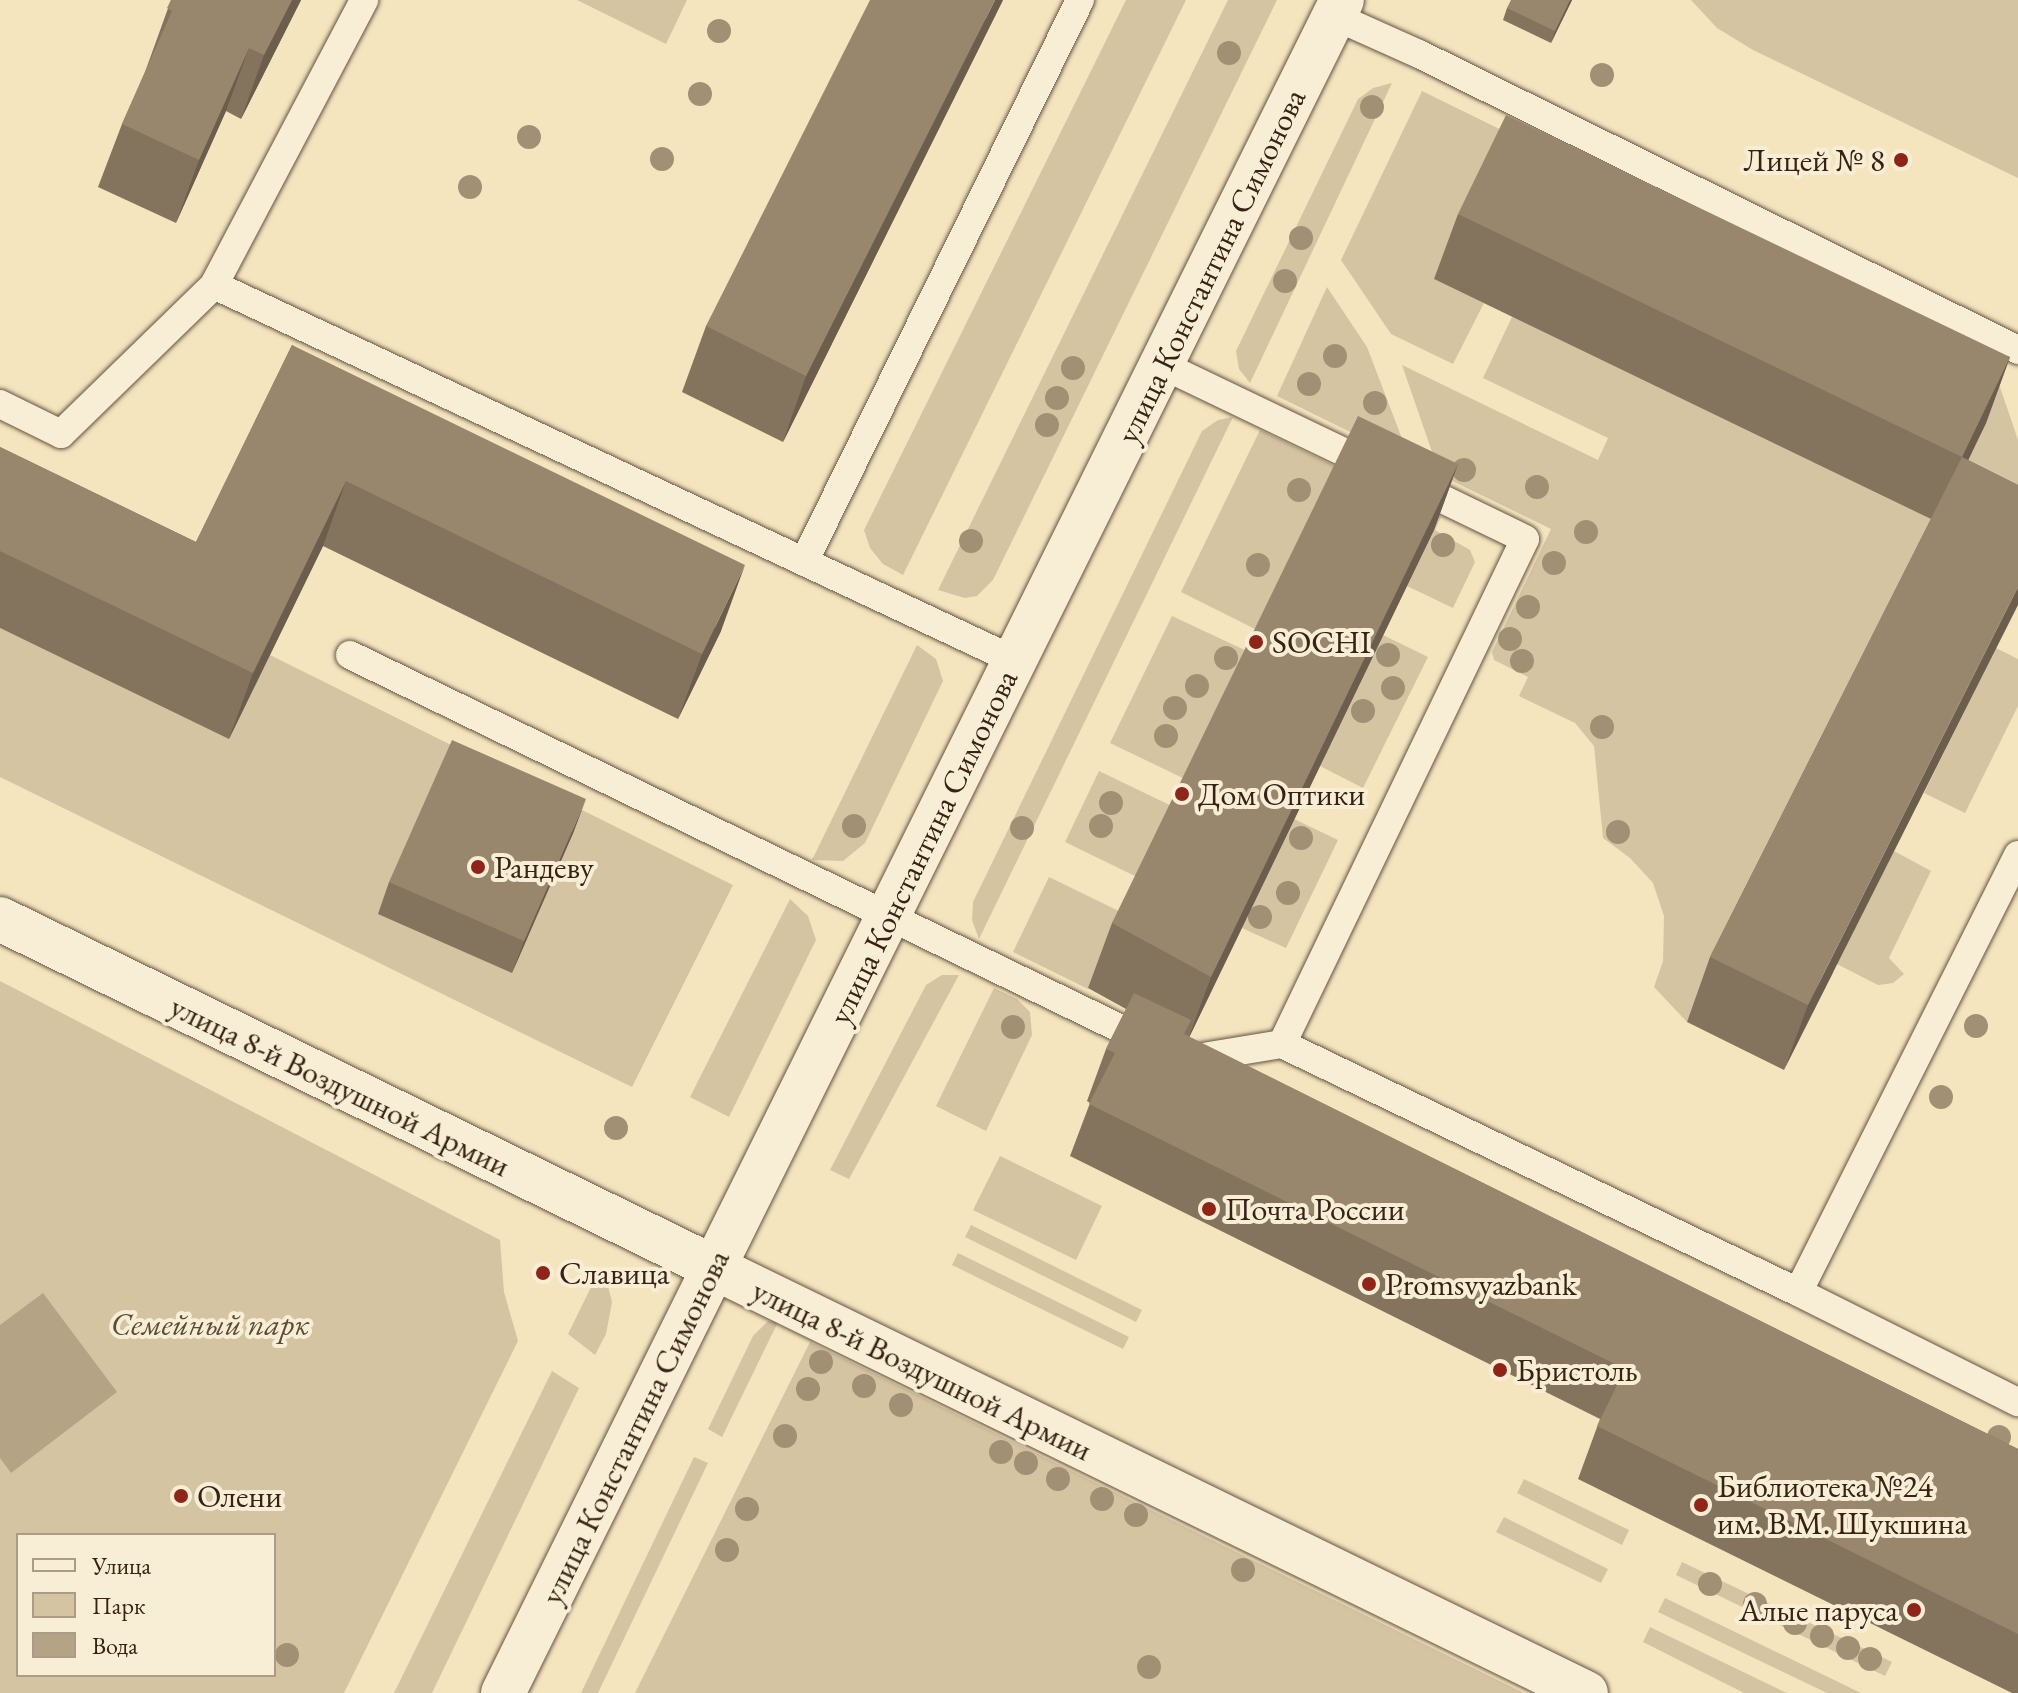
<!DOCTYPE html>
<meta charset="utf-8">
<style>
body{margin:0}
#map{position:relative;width:2018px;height:1693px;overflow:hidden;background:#f4e5bf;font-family:"EB Garamond",serif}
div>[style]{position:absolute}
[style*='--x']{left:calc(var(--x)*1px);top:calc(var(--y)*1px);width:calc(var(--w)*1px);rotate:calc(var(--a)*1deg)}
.green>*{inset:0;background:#d4c4a2}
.water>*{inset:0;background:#b4a385}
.roads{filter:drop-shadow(0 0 2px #665340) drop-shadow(0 0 2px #665340)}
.service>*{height:28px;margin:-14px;padding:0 14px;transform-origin:14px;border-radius:14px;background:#f8eed5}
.minor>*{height:44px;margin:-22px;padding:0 22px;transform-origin:22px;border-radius:22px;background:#f8eed5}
.tertiary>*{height:44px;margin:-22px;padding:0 22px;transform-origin:22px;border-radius:22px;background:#f8eed5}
.secondary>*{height:44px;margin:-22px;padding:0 22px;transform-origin:22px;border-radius:22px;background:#f8eed5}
.trees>*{width:24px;height:24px;margin:-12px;border-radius:50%;background:#a29075}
.wall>*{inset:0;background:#84745e}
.shaded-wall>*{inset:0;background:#6b5e4c}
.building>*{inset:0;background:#99876d}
.dots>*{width:22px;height:22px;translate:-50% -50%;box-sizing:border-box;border:4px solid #f8eed5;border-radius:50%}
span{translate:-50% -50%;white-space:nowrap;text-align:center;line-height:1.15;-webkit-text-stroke:8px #f8eed5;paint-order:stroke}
.poi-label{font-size:32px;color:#372215}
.right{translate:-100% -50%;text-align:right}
.left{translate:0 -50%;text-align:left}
.street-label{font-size:32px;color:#372215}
.park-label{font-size:32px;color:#5e4a38;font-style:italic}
.legend{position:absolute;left:16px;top:1533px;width:260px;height:144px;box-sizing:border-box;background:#f8eed5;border:2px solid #ab9c88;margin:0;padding:10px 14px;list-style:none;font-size:24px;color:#372215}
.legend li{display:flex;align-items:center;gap:16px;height:40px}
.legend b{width:40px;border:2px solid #ab9c88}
</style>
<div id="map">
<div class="green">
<i style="clip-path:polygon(577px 0,687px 0,666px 44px)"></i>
<i style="clip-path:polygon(1126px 0,1186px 0,903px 575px,883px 564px,870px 548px,864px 530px)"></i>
<i style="clip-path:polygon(1228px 0,1277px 0,993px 580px,977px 596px,965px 598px,938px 590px)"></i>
<i style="clip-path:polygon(1691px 0,2018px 0,2018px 178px,1753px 50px,1717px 28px)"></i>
<i style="clip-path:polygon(1392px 83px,1250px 383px,1239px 369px,1236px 351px,1358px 99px,1373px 88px)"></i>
<i style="clip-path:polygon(1422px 91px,1571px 164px,1434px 279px,1484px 303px,1453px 364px,1391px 334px,1341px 260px)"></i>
<i style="clip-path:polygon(1327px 287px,1367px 347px,1411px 462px,1277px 396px)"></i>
<i style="clip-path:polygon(1512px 317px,1990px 376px,2000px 387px,2018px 440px,2018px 562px,1687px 1022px,1654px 987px,1663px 961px,1664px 916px,1653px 883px,1630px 858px,1603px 838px,1594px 746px,1575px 723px,1519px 696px,1528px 677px,1494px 660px,1492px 652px,1551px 529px,1440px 475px,1402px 365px,1598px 460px,1608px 438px,1483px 378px)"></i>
<i style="clip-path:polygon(1233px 417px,979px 939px,972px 920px,973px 902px,1202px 431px,1218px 420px)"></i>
<i style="clip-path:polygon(1260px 430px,1441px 517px,1435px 530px,1470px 550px,1475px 562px,1453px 608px,1407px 586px,1434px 530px,1261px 632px,1181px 592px)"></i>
<i style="clip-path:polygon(1172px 616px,1251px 653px,1189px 781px,1110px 743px)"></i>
<i style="clip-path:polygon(0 628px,229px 738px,270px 655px,733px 885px,632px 1087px,0 777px)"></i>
<i style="clip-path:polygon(1383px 635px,1428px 657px,1363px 788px,1320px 766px)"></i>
<i style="clip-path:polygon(917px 645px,936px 659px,943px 681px,865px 843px,843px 861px,812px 860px)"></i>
<i style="clip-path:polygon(1996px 648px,2018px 659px,2018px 706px,1965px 813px,1924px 793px)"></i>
<i style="clip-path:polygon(1099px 771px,1176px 808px,1141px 879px,1065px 842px)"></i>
<i style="clip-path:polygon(1294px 819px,1338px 840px,1286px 948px,1242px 928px)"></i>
<i style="clip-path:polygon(1894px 851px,1931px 871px,1889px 958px,1904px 974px,1893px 983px,1878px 985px,1837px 964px)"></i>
<i style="clip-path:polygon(1049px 877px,1125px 914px,1088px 989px,1013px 952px)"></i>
<i style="clip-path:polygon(790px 899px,808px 916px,816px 940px,729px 1117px,690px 1097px)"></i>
<i style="clip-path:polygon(942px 975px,959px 975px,849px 1179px,830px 1170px,926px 985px)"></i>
<i style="clip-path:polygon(evenodd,0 981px,500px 1240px,504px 1292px,518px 1341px,344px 1693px,0 1693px,0 981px,18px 1535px,274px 1535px,274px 1675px,18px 1675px,18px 1535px)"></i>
<i style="clip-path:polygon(994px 988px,1017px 999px,1030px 1012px,1032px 1035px,986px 1131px,936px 1106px)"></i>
<i style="clip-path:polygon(1000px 1156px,1102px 1206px,1076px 1260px,973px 1210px)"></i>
<i style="clip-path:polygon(971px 1225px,1142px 1310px,1136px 1322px,965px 1237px)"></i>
<i style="clip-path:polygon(958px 1253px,1129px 1337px,1123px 1349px,952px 1265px)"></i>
<i style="clip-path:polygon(597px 1275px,608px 1286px,612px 1302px,606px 1334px,595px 1355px,568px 1334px)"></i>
<i style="clip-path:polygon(768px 1321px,778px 1322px,722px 1437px,708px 1429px,753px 1336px)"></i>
<i style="clip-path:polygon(810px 1342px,1226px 1547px,1524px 1693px,635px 1693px)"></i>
<i style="clip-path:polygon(552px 1371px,579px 1388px,432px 1693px,394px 1693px)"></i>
<i style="clip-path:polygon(694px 1457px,708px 1463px,598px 1693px,581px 1693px)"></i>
<i style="clip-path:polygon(1524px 1479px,1629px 1530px,1622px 1545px,1517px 1493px)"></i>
<i style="clip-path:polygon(1504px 1517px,1608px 1569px,1601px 1583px,1496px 1532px)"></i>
<i style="clip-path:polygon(1682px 1562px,1892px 1662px,1885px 1676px,1676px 1575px)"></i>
<i style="clip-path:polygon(1665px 1598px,1861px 1693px,1827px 1693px,1658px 1612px)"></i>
<i style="clip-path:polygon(1650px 1627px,1787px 1693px,1744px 1693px,1643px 1642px)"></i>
</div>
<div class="water">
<i style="clip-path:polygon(43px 1293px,117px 1392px,11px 1473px,0 1458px,0 1325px)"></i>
</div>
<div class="roads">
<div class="service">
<i style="--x:1334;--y:16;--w:93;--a:24.1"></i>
<i style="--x:1419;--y:54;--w:668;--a:26.3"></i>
<i style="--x:214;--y:285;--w:886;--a:25.12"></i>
<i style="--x:1162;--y:365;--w:234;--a:25.6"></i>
<i style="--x:0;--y:404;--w:68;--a:26.2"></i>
<i style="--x:61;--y:434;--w:214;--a:-44.2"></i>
<i style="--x:214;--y:285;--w:322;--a:-62.2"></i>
<i style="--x:804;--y:562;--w:626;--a:-63.84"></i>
<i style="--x:350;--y:655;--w:928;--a:25.87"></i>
<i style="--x:1185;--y:1060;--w:98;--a:-9.4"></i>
<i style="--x:1282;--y:1044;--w:573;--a:25.67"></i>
<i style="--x:2018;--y:855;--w:489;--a:116.7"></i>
<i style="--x:1798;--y:1292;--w:246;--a:26.6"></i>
<i style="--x:1282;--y:1044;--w:560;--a:-64.3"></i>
<i style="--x:1525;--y:539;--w:127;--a:-154.2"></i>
</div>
<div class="minor">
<i style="--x:0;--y:919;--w:796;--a:26.02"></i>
</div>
<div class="tertiary">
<i style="--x:715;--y:1268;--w:969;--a:26.01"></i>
</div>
<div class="secondary">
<i style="--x:503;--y:1693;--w:1889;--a:-63.64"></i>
</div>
</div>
<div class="trees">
<i style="left:719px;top:31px"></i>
<i style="left:1229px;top:53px"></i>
<i style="left:1602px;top:75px"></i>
<i style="left:700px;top:94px"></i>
<i style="left:1372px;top:107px"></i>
<i style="left:529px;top:137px"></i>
<i style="left:662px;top:159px"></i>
<i style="left:470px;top:187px"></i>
<i style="left:1301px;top:238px"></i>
<i style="left:1285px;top:281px"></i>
<i style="left:1335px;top:356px"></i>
<i style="left:1073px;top:368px"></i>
<i style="left:1309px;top:384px"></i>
<i style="left:1057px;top:398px"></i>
<i style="left:1375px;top:403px"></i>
<i style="left:1047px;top:425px"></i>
<i style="left:1464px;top:470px"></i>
<i style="left:1537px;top:487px"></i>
<i style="left:1299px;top:490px"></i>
<i style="left:1586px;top:532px"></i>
<i style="left:971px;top:541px"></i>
<i style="left:1443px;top:545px"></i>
<i style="left:1554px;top:563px"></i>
<i style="left:1258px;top:565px"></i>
<i style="left:1528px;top:607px"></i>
<i style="left:1510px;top:639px"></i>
<i style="left:1388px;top:655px"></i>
<i style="left:1226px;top:658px"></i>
<i style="left:1522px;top:661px"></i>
<i style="left:1197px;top:686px"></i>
<i style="left:1393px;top:688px"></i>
<i style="left:1175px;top:708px"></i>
<i style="left:1363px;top:711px"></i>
<i style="left:1602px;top:727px"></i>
<i style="left:1166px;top:736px"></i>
<i style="left:1111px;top:803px"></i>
<i style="left:854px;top:826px"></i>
<i style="left:1101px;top:826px"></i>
<i style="left:1022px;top:828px"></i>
<i style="left:1618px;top:832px"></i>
<i style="left:1301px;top:838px"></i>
<i style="left:1288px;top:893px"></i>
<i style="left:1260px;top:917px"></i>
<i style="left:1976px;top:1026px"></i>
<i style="left:1013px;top:1027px"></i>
<i style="left:1941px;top:1097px"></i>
<i style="left:616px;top:1128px"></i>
<i style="left:821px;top:1362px"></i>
<i style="left:864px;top:1386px"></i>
<i style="left:808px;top:1389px"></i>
<i style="left:901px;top:1405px"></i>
<i style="left:785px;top:1436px"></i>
<i style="left:1999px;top:1437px"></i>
<i style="left:1001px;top:1452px"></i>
<i style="left:1026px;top:1463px"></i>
<i style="left:1058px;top:1479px"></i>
<i style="left:1102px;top:1499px"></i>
<i style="left:747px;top:1509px"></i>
<i style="left:1136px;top:1515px"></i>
<i style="left:727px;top:1550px"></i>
<i style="left:1243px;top:1570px"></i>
<i style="left:1710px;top:1584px"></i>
<i style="left:1755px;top:1604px"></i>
<i style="left:1795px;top:1623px"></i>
<i style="left:1822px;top:1636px"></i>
<i style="left:1848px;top:1648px"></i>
<i style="left:287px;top:1655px"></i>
<i style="left:1870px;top:1659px"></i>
<i style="left:1149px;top:1667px"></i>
</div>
<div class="wall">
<i style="clip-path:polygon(171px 0,301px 0,241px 119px,226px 111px,176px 223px,98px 187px,122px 124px,145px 72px)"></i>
<i style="clip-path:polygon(1003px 0,783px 442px,682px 392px,706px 326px)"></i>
<i style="clip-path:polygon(1572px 0,1551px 43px,1503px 20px,1507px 8px)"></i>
<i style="clip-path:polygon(1458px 214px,2010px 357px,1986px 423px,1968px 460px,2018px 485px,1784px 1070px,1687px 1022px,1710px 957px,1931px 519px,1434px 279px)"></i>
<i style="clip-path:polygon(292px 345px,721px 631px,678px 719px,323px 546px,229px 739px,0 628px,0 447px,196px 542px)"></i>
<i style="clip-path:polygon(1458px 464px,1434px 530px,1189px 1037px,2018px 1449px,2018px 1693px,2012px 1693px,1578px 1479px,1600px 1419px,1070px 1156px,1090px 1103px,1087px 1101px,1106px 1049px,1126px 1009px,1088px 988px,1112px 923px)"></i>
<i style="clip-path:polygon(574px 831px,512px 973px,378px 914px,389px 882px)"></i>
</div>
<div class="shaded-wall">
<i style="clip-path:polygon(292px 0,301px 0,241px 119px,264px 55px)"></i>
<i style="clip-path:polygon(995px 0,1003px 0,783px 442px,806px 376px)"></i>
<i style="clip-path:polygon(1570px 0,1572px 0,1551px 43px,1555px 31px)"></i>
<i style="clip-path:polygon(249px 48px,226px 111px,176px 223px,199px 160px)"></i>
<i style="clip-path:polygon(2010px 357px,1986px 423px,1938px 523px,1962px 457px)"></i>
<i style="clip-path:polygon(1458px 464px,1434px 530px,1187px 1042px,1211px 977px)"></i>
<i style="clip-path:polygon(346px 481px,323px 546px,229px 739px,253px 673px)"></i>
<i style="clip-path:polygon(745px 565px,721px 631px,678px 719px,702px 654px)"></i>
<i style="clip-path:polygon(2018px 587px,2018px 605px,1784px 1070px,1808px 1005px)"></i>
<i style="clip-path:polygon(586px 799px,574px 831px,512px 973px,524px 941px)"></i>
</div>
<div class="building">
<i style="clip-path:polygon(171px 0,292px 0,264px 55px,249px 48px,199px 160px,122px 124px,172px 11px,167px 8px)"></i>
<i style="clip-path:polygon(870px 0,995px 0,806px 376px,706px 326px)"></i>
<i style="clip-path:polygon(1511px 0,1570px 0,1555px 31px,1507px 8px)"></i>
<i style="clip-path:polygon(1506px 115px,2010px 357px,1962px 457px,1458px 214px)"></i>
<i style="clip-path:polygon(292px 345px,745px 565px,702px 654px,346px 481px,253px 673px,0 551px,0 447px,196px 542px)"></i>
<i style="clip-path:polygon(1358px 416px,1458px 464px,1211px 977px,1112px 923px)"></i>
<i style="clip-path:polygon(1962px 457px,2018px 485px,2018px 587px,1808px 1005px,1710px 957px)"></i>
<i style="clip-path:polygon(452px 740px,586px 799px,524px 941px,389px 882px)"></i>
<i style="clip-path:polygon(1134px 993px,1191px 1020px,1184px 1034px,2018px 1449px,2018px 1634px,1597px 1426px,1625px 1369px,1089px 1104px,1115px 1053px,1106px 1049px)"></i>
</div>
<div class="dots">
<i style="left:1901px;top:160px;background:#8f2418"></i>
<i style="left:1256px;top:642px;background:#8f2418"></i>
<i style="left:1182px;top:794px;background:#8f2418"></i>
<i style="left:478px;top:867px;background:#8f2418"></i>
<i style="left:1209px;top:1209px;background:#8f2418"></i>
<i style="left:543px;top:1273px;background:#8f2418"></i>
<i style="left:1369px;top:1284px;background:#8f2418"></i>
<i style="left:1500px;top:1370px;background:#8f2418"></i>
<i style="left:181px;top:1496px;background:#8f2418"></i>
<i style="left:1701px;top:1505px;background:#8f2418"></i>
<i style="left:1914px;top:1610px;background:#8f2418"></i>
</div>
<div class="poi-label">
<span class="right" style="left:1885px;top:160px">Лицей № 8</span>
<span class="left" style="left:1272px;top:642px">SOCHI</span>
<span class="left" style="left:1198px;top:794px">Дом Оптики</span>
<span class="left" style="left:494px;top:867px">Рандеву</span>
<span class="left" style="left:1225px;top:1209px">Почта России</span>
<span class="left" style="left:559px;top:1273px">Славица</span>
<span class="left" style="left:1385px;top:1284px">Promsvyazbank</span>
<span class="left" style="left:1516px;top:1370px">Бристоль</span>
<span class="left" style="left:1717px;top:1505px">Библиотека №24<br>им. В.М. Шукшина</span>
<span class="left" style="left:197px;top:1496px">Олени</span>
<span class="right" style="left:1898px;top:1610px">Алые паруса</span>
</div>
<div class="street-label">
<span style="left:1211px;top:266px;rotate:-64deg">улица Константина Симонова</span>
<span style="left:923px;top:847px;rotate:-64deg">улица Константина Симонова</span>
<span style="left:340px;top:1086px;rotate:26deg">улица 8-й Воздушной Армии</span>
<span style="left:922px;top:1370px;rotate:26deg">улица 8-й Воздушной Армии</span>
<span style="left:635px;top:1427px;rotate:-64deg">улица Константина Симонова</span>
</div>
<div class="park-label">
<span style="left:210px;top:1324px">Семейный парк</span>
</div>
<ul class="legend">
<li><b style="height:10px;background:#f8eed5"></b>Улица</li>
<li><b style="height:22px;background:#d4c4a2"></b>Парк</li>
<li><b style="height:22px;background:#b4a385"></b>Вода</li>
</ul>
</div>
